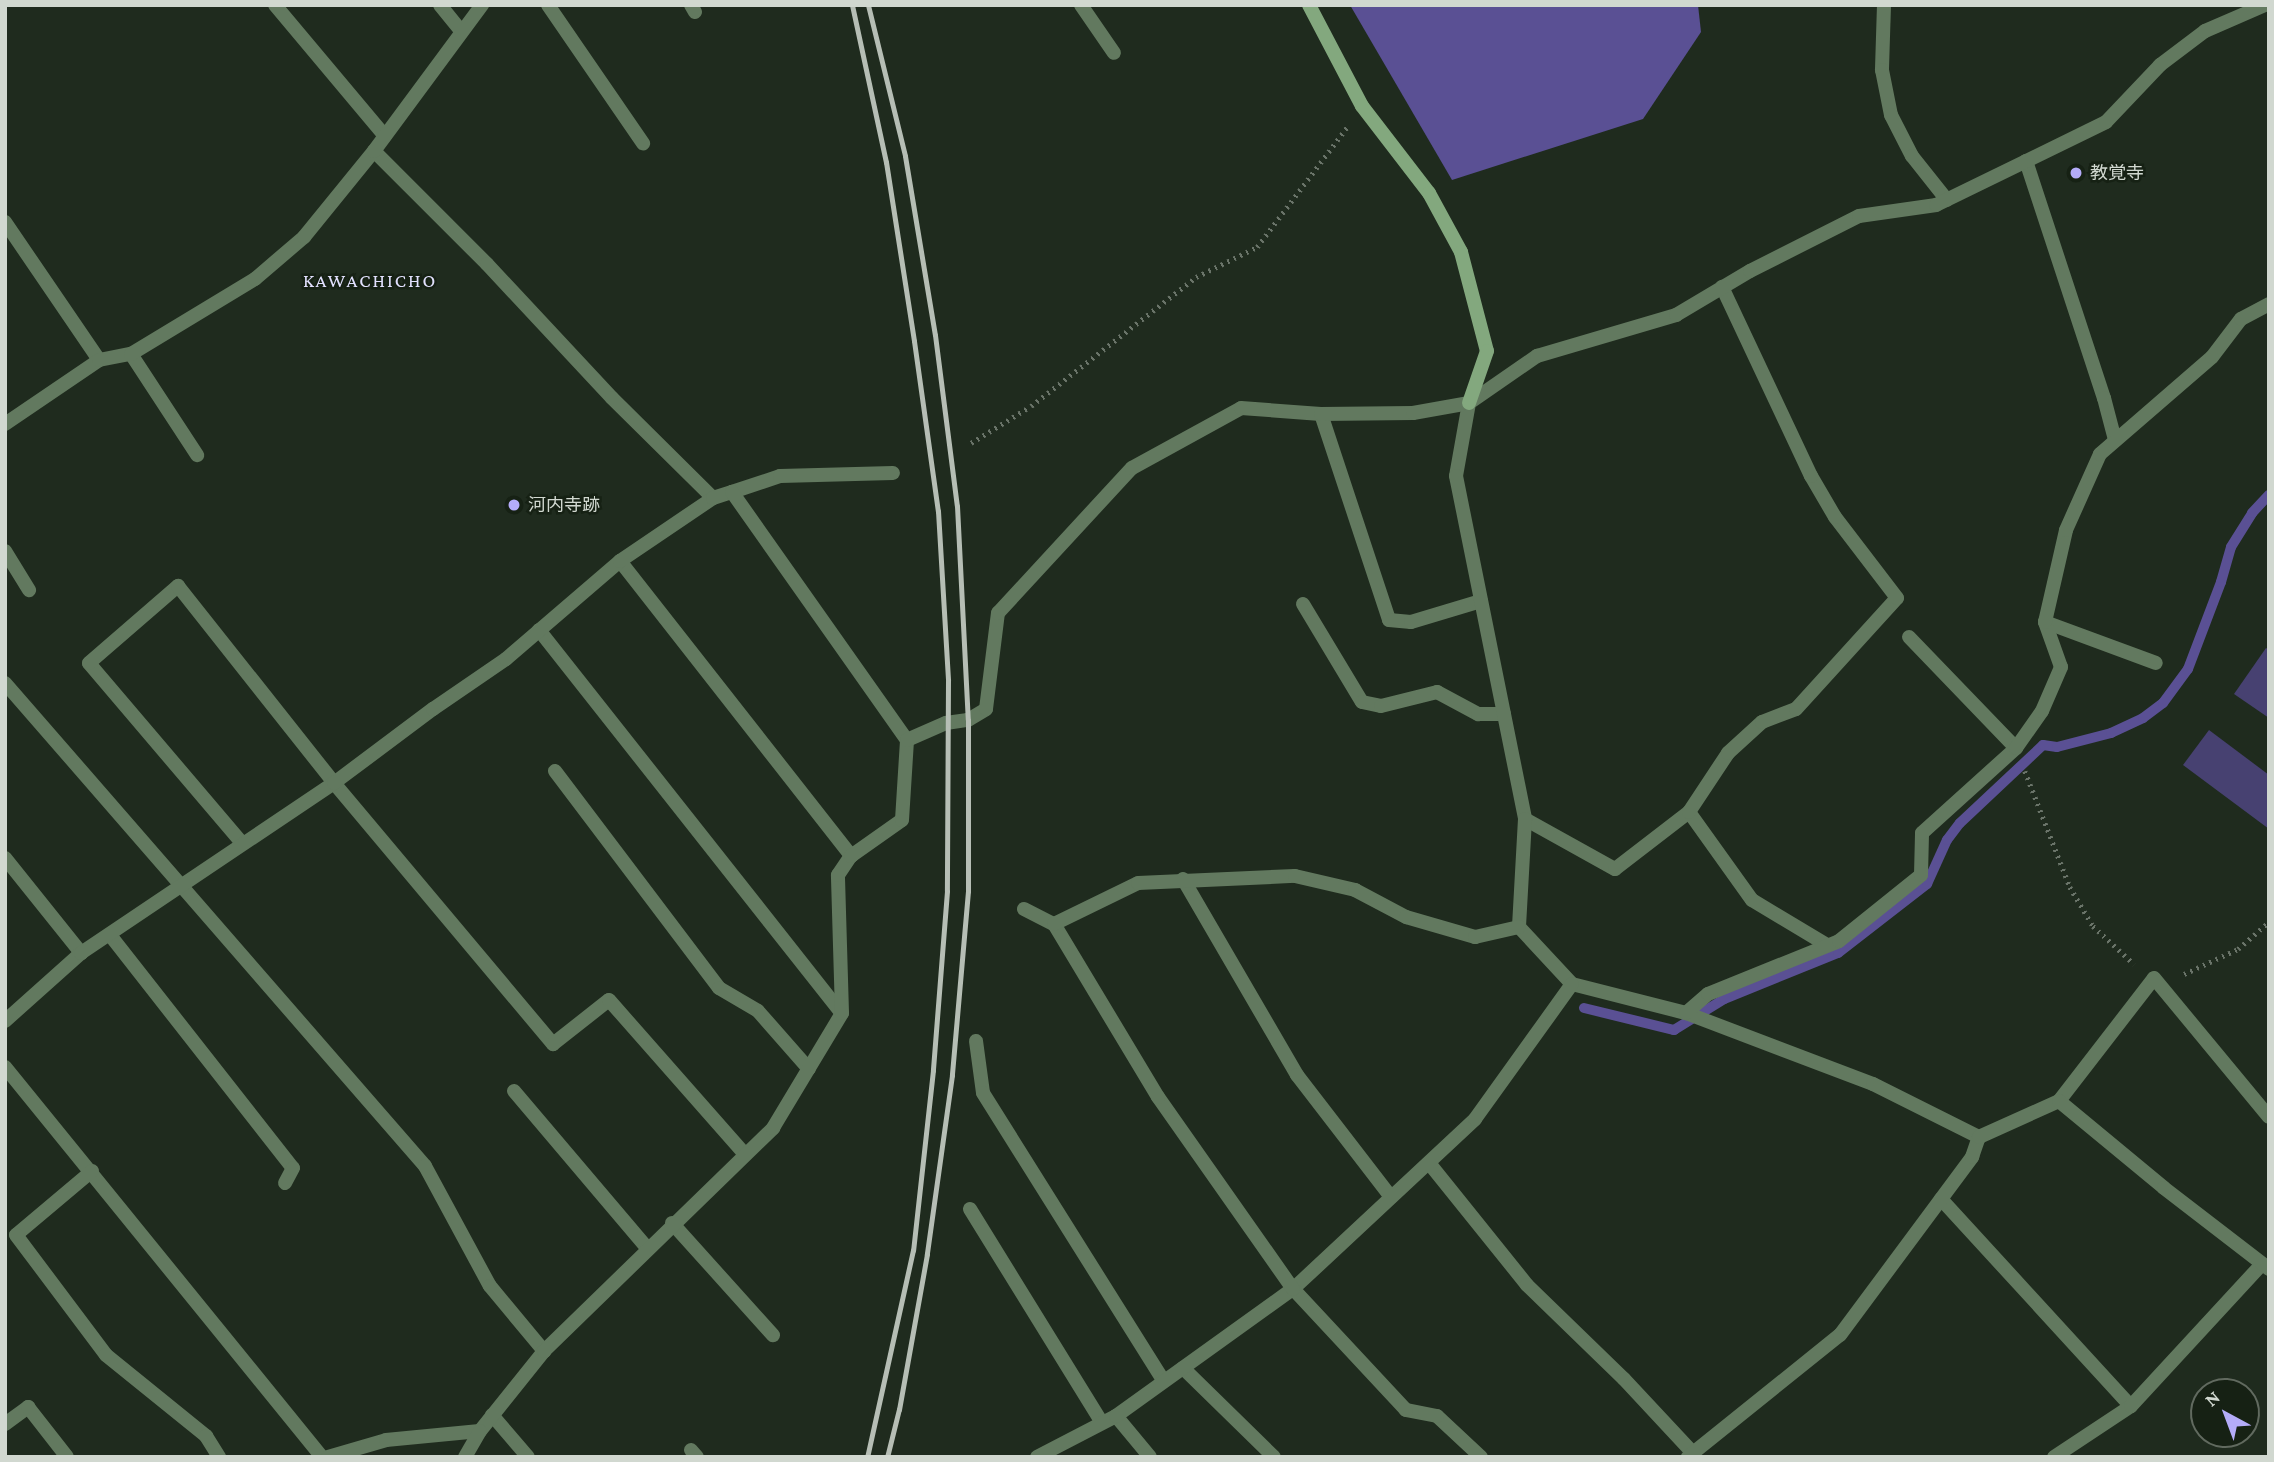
<!DOCTYPE html>
<meta charset="utf-8">
<style>
body{margin:0}
#map{position:relative;width:2274px;height:1462px;overflow:hidden;background:#1f2b1e;font-family:"Crimson Pro","Noto Sans JP",serif}
div>[style]{position:absolute}
[style*='--x']{left:calc(var(--x)*1px);top:calc(var(--y)*1px);width:calc(var(--w)*1px);rotate:calc(var(--a)*1deg)}
.green>*{inset:0;background:#474171}
.water>*{inset:0;background:#5a5094}
.stream>*{height:10px;margin:-5px;padding:0 5px;transform-origin:5px;border-radius:5px;background:#5a5094}
.path>*{height:4.5px;margin-top:-2.25px;transform-origin:0;background:repeating-linear-gradient(90deg,#6a7469 0 2px,transparent 0 7px)}
.lane>*{height:14px;margin:-7px;padding:0 7px;transform-origin:7px;border-radius:7px;background:#62795f}
.street>*{height:14px;margin:-7px;padding:0 7px;transform-origin:7px;border-radius:7px;background:#62795f}
.secondary>*{height:14px;margin:-7px;padding:0 7px;transform-origin:7px;border-radius:7px;background:#83a87e}
.rail>*{height:5px;margin:-2.5px;padding:0 2.5px;transform-origin:2.5px;border-radius:2.5px;background:#b6beb5}
.dots>*{width:19px;height:19px;translate:-50% -50%;box-sizing:border-box;border:4px solid #162114;border-radius:50%}
span{translate:-50% -50%;white-space:nowrap;text-align:center;line-height:1.15;-webkit-text-stroke:5px #162114;paint-order:stroke}
.poi-label{font-size:18px;color:#d1d8d0}
.left{translate:0 -50%;text-align:left}
.neighbourhood-label{font-size:19px;color:#e2e1fe;letter-spacing:2px}
.frame{position:absolute;inset:0;border:7px solid #d1d8d0;pointer-events:none}
.north{position:absolute;left:2190px;top:1378px;width:70px;height:70px;box-sizing:border-box;background:#162114;border:2px solid #616a5f;border-radius:50%;rotate:319deg;font-size:19px;font-weight:700;line-height:28px;text-align:center;color:#d1d8d0}
.north::after{content:'';display:block;margin:auto;width:24px;height:32px;background:#b4acf9;clip-path:polygon(50% 0,100% 100%,50% 72%,0 100%)}
</style>
<div id="map">
<div class="green">
<i style="clip-path:polygon(2266px 648px,2269px 650px,2269px 718px,2234px 694px)"></i>
<i style="clip-path:polygon(2209px 730px,2269px 775px,2269px 829px,2183px 765px)"></i>
</div>
<div class="water">
<i style="clip-path:polygon(1350px 5px,1698px 5px,1701px 32px,1643px 119px,1452px 180px)"></i>
</div>
<div class="stream">
<i style="--x:1584;--y:1008;--w:93;--a:13.7"></i>
<i style="--x:1674;--y:1030;--w:59;--a:-31.8"></i>
<i style="--x:1724;--y:999;--w:123;--a:-22"></i>
<i style="--x:1838;--y:953;--w:113;--a:-37.8"></i>
<i style="--x:1927;--y:884;--w:48;--a:-65.6"></i>
<i style="--x:1947;--y:840;--w:21;--a:-53"></i>
<i style="--x:1960;--y:823;--w:114;--a:-43.2"></i>
<i style="--x:2043;--y:745;--w:14;--a:8"></i>
<i style="--x:2057;--y:747;--w:56;--a:-14.5"></i>
<i style="--x:2111;--y:733;--w:35;--a:-25"></i>
<i style="--x:2143;--y:718;--w:25;--a:-37"></i>
<i style="--x:2163;--y:703;--w:42;--a:-53.7"></i>
<i style="--x:2188;--y:669;--w:93;--a:-69.2"></i>
<i style="--x:2221;--y:582;--w:36;--a:-74"></i>
<i style="--x:2231;--y:547;--w:40;--a:-58"></i>
<i style="--x:2252;--y:513;--w:25;--a:-47"></i>
</div>
<div class="path">
<i style="--x:971;--y:443;--w:70;--a:-31.7"></i>
<i style="--x:1031;--y:406;--w:209;--a:-38"></i>
<i style="--x:1196;--y:277;--w:68;--a:-26.2"></i>
<i style="--x:1257;--y:247;--w:150;--a:-53.1"></i>
<i style="--x:2025;--y:771;--w:124;--a:68.8"></i>
<i style="--x:2070;--y:887;--w:45;--a:59.5"></i>
<i style="--x:2093;--y:926;--w:56;--a:42.8"></i>
<i style="--x:2184;--y:974;--w:60;--a:-24.8"></i>
<i style="--x:2238;--y:949;--w:41;--a:-41.1"></i>
</div>
<div class="lane">
<i style="--x:275;--y:5;--w:171;--a:50"></i>
<i style="--x:548;--y:5;--w:168;--a:55.5"></i>
<i style="--x:691;--y:5;--w:8;--a:60"></i>
<i style="--x:1081;--y:5;--w:58;--a:55.5"></i>
<i style="--x:1884;--y:5;--w:65;--a:91.8"></i>
<i style="--x:1882;--y:70;--w:46;--a:78.7"></i>
<i style="--x:1891;--y:115;--w:46;--a:62.9"></i>
<i style="--x:1912;--y:156;--w:56;--a:51.5"></i>
<i style="--x:5;--y:222;--w:167;--a:55.7"></i>
<i style="--x:131;--y:354;--w:121;--a:56.8"></i>
<i style="--x:1321;--y:414;--w:217;--a:71.7"></i>
<i style="--x:1389;--y:620;--w:22;--a:5"></i>
<i style="--x:1411;--y:622;--w:73;--a:-16.7"></i>
<i style="--x:732;--y:492;--w:51;--a:-18.4"></i>
<i style="--x:780;--y:476;--w:113;--a:-1.5"></i>
<i style="--x:5;--y:551;--w:46;--a:58.4"></i>
<i style="--x:1303;--y:604;--w:114;--a:59"></i>
<i style="--x:1362;--y:702;--w:19;--a:12"></i>
<i style="--x:1381;--y:706;--w:58;--a:-14"></i>
<i style="--x:1437;--y:692;--w:47;--a:28.2"></i>
<i style="--x:1478;--y:714;--w:26;--a:0"></i>
<i style="--x:2045;--y:622;--w:118;--a:20.3"></i>
<i style="--x:1909;--y:637;--w:154;--a:46.1"></i>
<i style="--x:555;--y:771;--w:272;--a:52.9"></i>
<i style="--x:719;--y:988;--w:45;--a:30.5"></i>
<i style="--x:758;--y:1011;--w:77;--a:48.7"></i>
<i style="--x:1689;--y:812;--w:108;--a:54.4"></i>
<i style="--x:1752;--y:900;--w:87;--a:31"></i>
<i style="--x:1525;--y:819;--w:103;--a:29.1"></i>
<i style="--x:1615;--y:869;--w:93;--a:-37.6"></i>
<i style="--x:1689;--y:812;--w:71;--a:-56.5"></i>
<i style="--x:1728;--y:753;--w:46;--a:-42.4"></i>
<i style="--x:1762;--y:722;--w:36;--a:-21"></i>
<i style="--x:1796;--y:709;--w:150;--a:-47.7"></i>
<i style="--x:1897;--y:598;--w:102;--a:-127.4"></i>
<i style="--x:1835;--y:517;--w:48;--a:-120.3"></i>
<i style="--x:1811;--y:476;--w:209;--a:-115.2"></i>
<i style="--x:1024;--y:909;--w:34;--a:27"></i>
<i style="--x:110;--y:935;--w:296;--a:51.9"></i>
<i style="--x:293;--y:1168;--w:17;--a:118"></i>
<i style="--x:976;--y:1041;--w:52;--a:82.3"></i>
<i style="--x:983;--y:1093;--w:340;--a:57.9"></i>
<i style="--x:514;--y:1091;--w:206;--a:49.7"></i>
<i style="--x:2059;--y:1101;--w:155;--a:-52.3"></i>
<i style="--x:2154;--y:978;--w:180;--a:50.4"></i>
<i style="--x:1429;--y:1163;--w:156;--a:51.2"></i>
<i style="--x:1527;--y:1285;--w:135;--a:44.1"></i>
<i style="--x:1624;--y:1379;--w:101;--a:47"></i>
<i style="--x:1941;--y:1199;--w:281;--a:47.5"></i>
<i style="--x:970;--y:1209;--w:251;--a:58.3"></i>
<i style="--x:672;--y:1223;--w:151;--a:48"></i>
<i style="--x:1183;--y:1368;--w:127;--a:44.4"></i>
<i style="--x:492;--y:1415;--w:55;--a:49.4"></i>
<i style="--x:5;--y:1424;--w:29;--a:-36"></i>
<i style="--x:28;--y:1407;--w:63;--a:52"></i>
<i style="--x:691;--y:1450;--w:9;--a:49"></i>
<i style="--x:2054;--y:1457;--w:92;--a:-33.5"></i>
<i style="--x:2131;--y:1406;--w:193;--a:-47.3"></i>
</div>
<div class="street">
<i style="--x:440;--y:5;--w:33;--a:51"></i>
<i style="--x:374;--y:151;--w:160;--a:45"></i>
<i style="--x:487;--y:264;--w:183;--a:47"></i>
<i style="--x:612;--y:398;--w:142;--a:44.7"></i>
<i style="--x:2026;--y:161;--w:250;--a:71.8"></i>
<i style="--x:2104;--y:398;--w:43;--a:75.3"></i>
<i style="--x:1469;--y:403;--w:74;--a:100.1"></i>
<i style="--x:1456;--y:476;--w:350;--a:78.6"></i>
<i style="--x:1525;--y:819;--w:108;--a:93.2"></i>
<i style="--x:1519;--y:927;--w:78;--a:47.1"></i>
<i style="--x:1572;--y:984;--w:118;--a:14.3"></i>
<i style="--x:1686;--y:1013;--w:200;--a:20.8"></i>
<i style="--x:1873;--y:1084;--w:119;--a:26.6"></i>
<i style="--x:5;--y:424;--w:114;--a:-34.2"></i>
<i style="--x:99;--y:360;--w:33;--a:-11"></i>
<i style="--x:131;--y:354;--w:145;--a:-31.2"></i>
<i style="--x:255;--y:279;--w:65;--a:-40.6"></i>
<i style="--x:304;--y:237;--w:111;--a:-50.9"></i>
<i style="--x:374;--y:151;--w:182;--a:-53.5"></i>
<i style="--x:620;--y:561;--w:375;--a:51.9"></i>
<i style="--x:539;--y:630;--w:488;--a:51.7"></i>
<i style="--x:5;--y:683;--w:640;--a:48.99"></i>
<i style="--x:425;--y:1166;--w:136;--a:61.6"></i>
<i style="--x:490;--y:1286;--w:85;--a:50.3"></i>
<i style="--x:242;--y:843;--w:236;--a:-130.4"></i>
<i style="--x:89;--y:663;--w:118;--a:-40.9"></i>
<i style="--x:178;--y:586;--w:251;--a:51.6"></i>
<i style="--x:334;--y:783;--w:341;--a:50"></i>
<i style="--x:553;--y:1044;--w:71;--a:-38.2"></i>
<i style="--x:609;--y:1000;--w:205;--a:48.6"></i>
<i style="--x:5;--y:858;--w:122;--a:51.3"></i>
<i style="--x:1183;--y:879;--w:227;--a:59.8"></i>
<i style="--x:1297;--y:1075;--w:154;--a:52.4"></i>
<i style="--x:1686;--y:1013;--w:29;--a:-41"></i>
<i style="--x:1708;--y:994;--w:141;--a:-22"></i>
<i style="--x:1839;--y:941;--w:105;--a:-38.8"></i>
<i style="--x:1921;--y:875;--w:42;--a:-88.6"></i>
<i style="--x:1922;--y:833;--w:127;--a:-42.1"></i>
<i style="--x:2016;--y:748;--w:45;--a:-54.9"></i>
<i style="--x:2042;--y:711;--w:48;--a:-66.6"></i>
<i style="--x:2061;--y:667;--w:48;--a:-109.6"></i>
<i style="--x:2045;--y:622;--w:94;--a:-77.1"></i>
<i style="--x:2066;--y:530;--w:83;--a:-65.9"></i>
<i style="--x:2100;--y:454;--w:148;--a:-40.9"></i>
<i style="--x:2212;--y:357;--w:48;--a:-52.7"></i>
<i style="--x:2241;--y:319;--w:32;--a:-28"></i>
<i style="--x:5;--y:1021;--w:102;--a:-41.8"></i>
<i style="--x:81;--y:953;--w:305;--a:-33.9"></i>
<i style="--x:334;--y:783;--w:124;--a:-36.8"></i>
<i style="--x:433;--y:709;--w:88;--a:-34.4"></i>
<i style="--x:506;--y:659;--w:150;--a:-40.7"></i>
<i style="--x:620;--y:561;--w:112;--a:-34.1"></i>
<i style="--x:713;--y:498;--w:20;--a:-18"></i>
<i style="--x:732;--y:492;--w:304;--a:54.8"></i>
<i style="--x:5;--y:1067;--w:503;--a:50.9"></i>
<i style="--x:92;--y:1171;--w:99;--a:139.9"></i>
<i style="--x:16;--y:1235;--w:150;--a:53.1"></i>
<i style="--x:106;--y:1355;--w:129;--a:39"></i>
<i style="--x:206;--y:1436;--w:25;--a:58"></i>
<i style="--x:1116;--y:1416;--w:53;--a:50.3"></i>
<i style="--x:480;--y:1431;--w:102;--a:-51.3"></i>
<i style="--x:544;--y:1351;--w:320;--a:-44.2"></i>
<i style="--x:773;--y:1128;--w:134;--a:-59"></i>
<i style="--x:842;--y:1013;--w:138;--a:-91.7"></i>
<i style="--x:838;--y:875;--w:23;--a:-56"></i>
<i style="--x:851;--y:856;--w:62;--a:-35.2"></i>
<i style="--x:902;--y:820;--w:80;--a:-86.4"></i>
<i style="--x:907;--y:740;--w:43;--a:-23.6"></i>
<i style="--x:946;--y:723;--w:22;--a:-8"></i>
<i style="--x:968;--y:720;--w:21;--a:-31"></i>
<i style="--x:986;--y:709;--w:97;--a:-82.9"></i>
<i style="--x:998;--y:613;--w:197;--a:-47.3"></i>
<i style="--x:1132;--y:468;--w:124;--a:-28.8"></i>
<i style="--x:1241;--y:408;--w:80;--a:4.3"></i>
<i style="--x:1321;--y:414;--w:92;--a:-0.6"></i>
<i style="--x:1413;--y:413;--w:57;--a:-10.1"></i>
<i style="--x:1469;--y:403;--w:83;--a:-34.7"></i>
<i style="--x:1537;--y:356;--w:145;--a:-16.4"></i>
<i style="--x:1676;--y:315;--w:86;--a:-30.7"></i>
<i style="--x:1750;--y:271;--w:122;--a:-26.8"></i>
<i style="--x:1859;--y:216;--w:78;--a:-8.1"></i>
<i style="--x:1936;--y:205;--w:189;--a:-26"></i>
<i style="--x:2106;--y:122;--w:79;--a:-46.5"></i>
<i style="--x:2160;--y:65;--w:56;--a:-37.1"></i>
<i style="--x:2205;--y:31;--w:65;--a:-23.4"></i>
<i style="--x:328;--y:1457;--w:60;--a:-16.3"></i>
<i style="--x:386;--y:1440;--w:94;--a:-5.5"></i>
<i style="--x:480;--y:1431;--w:30;--a:120"></i>
<i style="--x:1037;--y:1457;--w:89;--a:-27.4"></i>
<i style="--x:1116;--y:1416;--w:218;--a:-35.7"></i>
<i style="--x:1293;--y:1289;--w:249;--a:-43"></i>
<i style="--x:1475;--y:1119;--w:166;--a:-54.3"></i>
<i style="--x:1481;--y:1457;--w:60;--a:-137"></i>
<i style="--x:1437;--y:1416;--w:32;--a:-169"></i>
<i style="--x:1406;--y:1410;--w:166;--a:-133"></i>
<i style="--x:1293;--y:1289;--w:235;--a:-125.1"></i>
<i style="--x:1158;--y:1097;--w:202;--a:-121"></i>
<i style="--x:1054;--y:924;--w:93;--a:-26"></i>
<i style="--x:1138;--y:883;--w:157;--a:-2.6"></i>
<i style="--x:1295;--y:876;--w:62;--a:13.1"></i>
<i style="--x:1355;--y:890;--w:58;--a:27.9"></i>
<i style="--x:1406;--y:917;--w:72;--a:16.2"></i>
<i style="--x:1475;--y:937;--w:45;--a:-12.8"></i>
<i style="--x:1688;--y:1457;--w:195;--a:-38.8"></i>
<i style="--x:1840;--y:1335;--w:222;--a:-53.4"></i>
<i style="--x:1972;--y:1157;--w:21;--a:-71"></i>
<i style="--x:1979;--y:1137;--w:88;--a:-24.2"></i>
<i style="--x:2059;--y:1101;--w:136;--a:39.6"></i>
<i style="--x:2164;--y:1188;--w:133;--a:37.6"></i>
</div>
<div class="secondary">
<i style="--x:1309;--y:5;--w:114;--a:62.3"></i>
<i style="--x:1362;--y:106;--w:110;--a:52.4"></i>
<i style="--x:1429;--y:193;--w:67;--a:61.5"></i>
<i style="--x:1461;--y:252;--w:102;--a:75.3"></i>
<i style="--x:1487;--y:351;--w:55;--a:109.1"></i>
</div>
<div class="rail">
<i style="--x:852;--y:5;--w:161;--a:77.8"></i>
<i style="--x:886;--y:162;--w:181;--a:81.1"></i>
<i style="--x:914;--y:341;--w:172;--a:82"></i>
<i style="--x:938;--y:511;--w:170;--a:86.6"></i>
<i style="--x:948;--y:681;--w:210;--a:90.3"></i>
<i style="--x:947;--y:891;--w:180;--a:94.5"></i>
<i style="--x:933;--y:1070;--w:181;--a:96.3"></i>
<i style="--x:913;--y:1250;--w:212;--a:102.5"></i>
<i style="--x:868;--y:5;--w:155;--a:76.2"></i>
<i style="--x:905;--y:156;--w:181;--a:80.5"></i>
<i style="--x:935;--y:335;--w:172;--a:82.7"></i>
<i style="--x:957;--y:506;--w:214;--a:87.1"></i>
<i style="--x:968;--y:720;--w:171;--a:90"></i>
<i style="--x:968;--y:891;--w:185;--a:95"></i>
<i style="--x:952;--y:1075;--w:181;--a:98"></i>
<i style="--x:927;--y:1254;--w:158;--a:100.2"></i>
<i style="--x:899;--y:1409;--w:49;--a:104"></i>
</div>
<div class="dots">
<i style="left:2076px;top:173px;background:#b4acf9"></i>
<i style="left:514px;top:505px;background:#b4acf9"></i>
</div>
<div class="poi-label">
<span class="left" style="left:2090px;top:173px">教覚寺</span>
<span class="left" style="left:528px;top:505px">河内寺跡</span>
</div>
<div class="neighbourhood-label">
<span style="left:370px;top:281px">KAWACHICHO</span>
</div>
<div class="frame"></div>
<div class="north">N</div>
</div>
